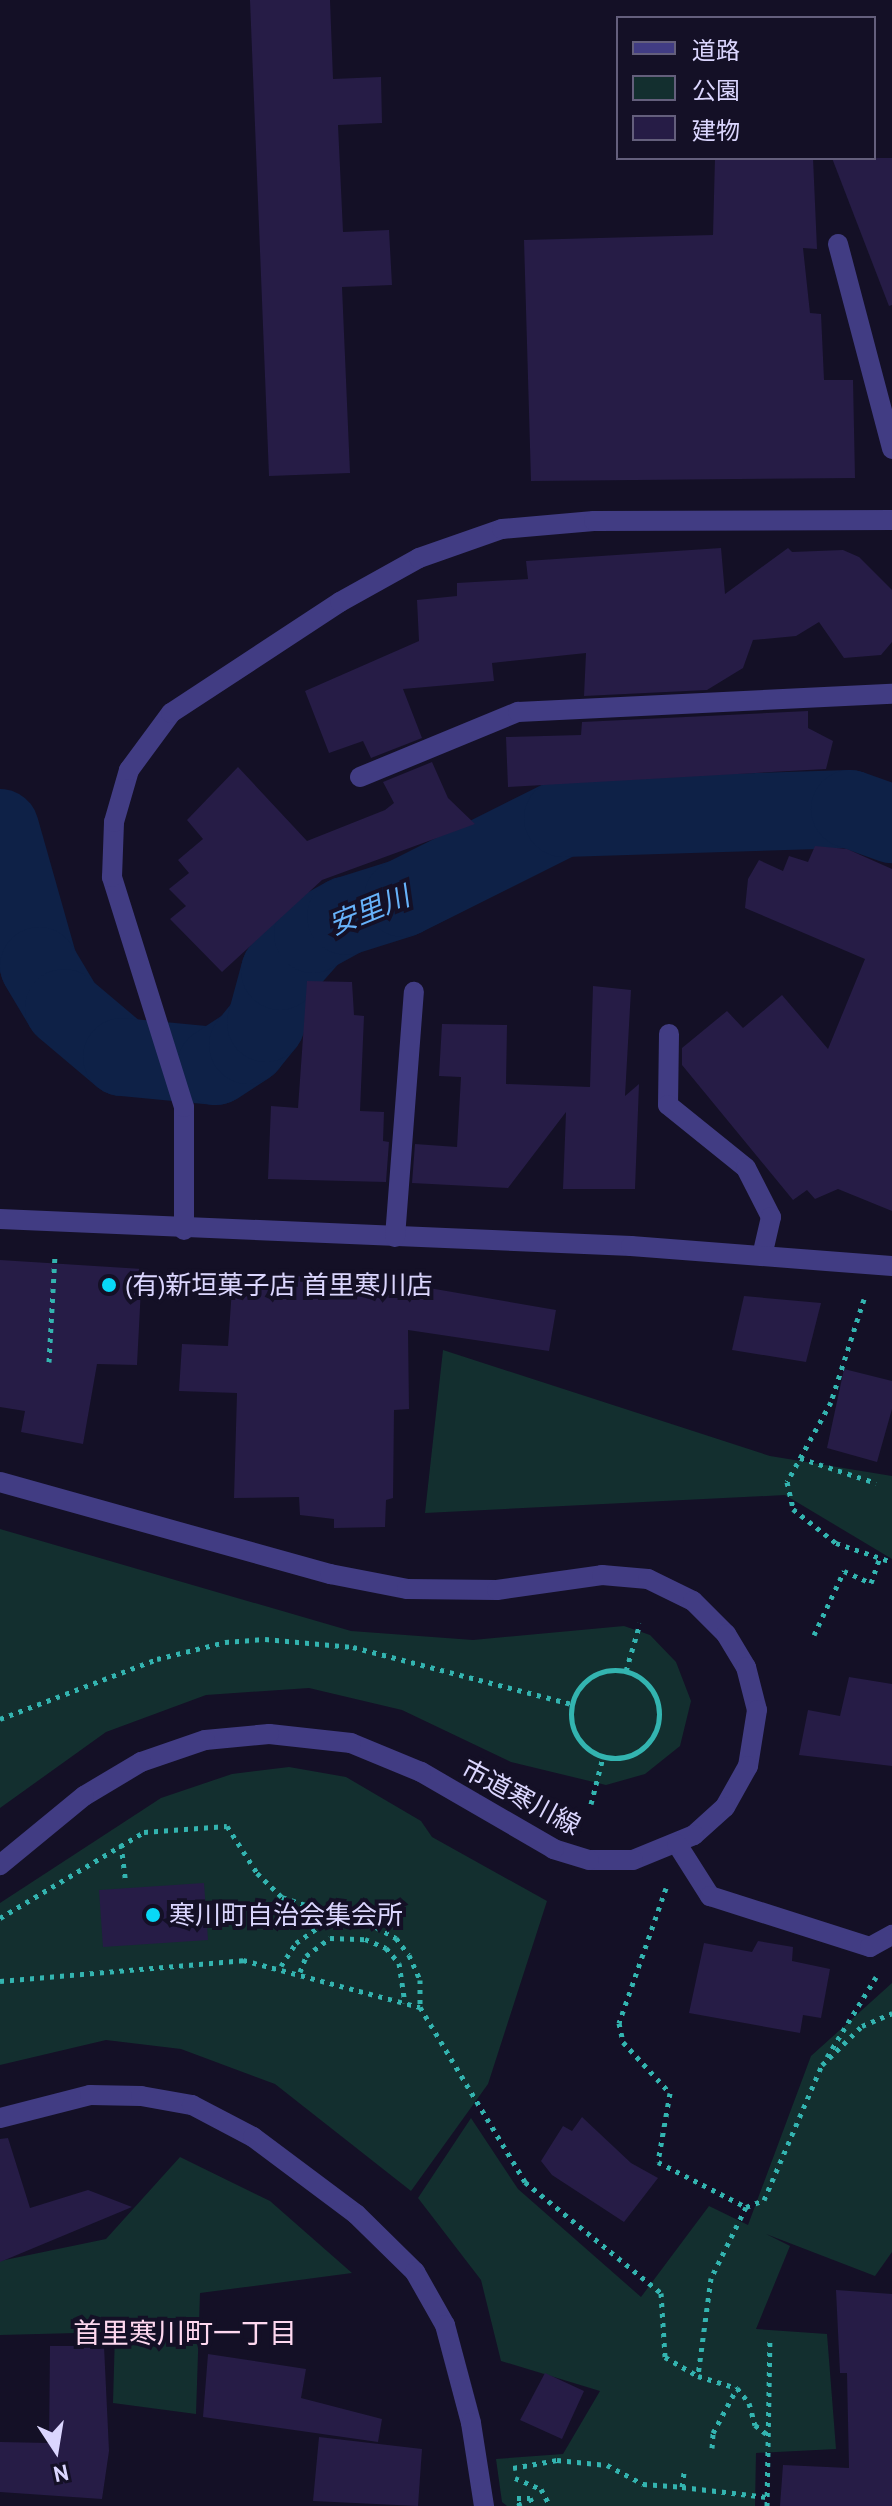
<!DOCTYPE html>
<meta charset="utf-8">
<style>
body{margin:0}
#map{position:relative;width:892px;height:2506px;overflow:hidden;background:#141026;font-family:"PT Sans","Noto Sans JP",sans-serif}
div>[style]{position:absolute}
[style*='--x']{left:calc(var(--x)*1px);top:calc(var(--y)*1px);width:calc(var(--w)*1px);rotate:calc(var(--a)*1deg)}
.green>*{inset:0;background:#132f2f}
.river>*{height:78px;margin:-39px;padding:0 39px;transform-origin:39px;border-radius:39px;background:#0e2147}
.building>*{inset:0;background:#261c46}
.path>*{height:5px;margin-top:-2.5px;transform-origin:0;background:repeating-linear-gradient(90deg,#33b4b0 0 4px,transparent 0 10px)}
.path>.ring{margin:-2.5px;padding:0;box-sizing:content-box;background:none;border:5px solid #33b4b0;border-radius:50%}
.minor>*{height:20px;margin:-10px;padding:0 10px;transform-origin:10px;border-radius:10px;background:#413c83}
.dots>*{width:22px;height:22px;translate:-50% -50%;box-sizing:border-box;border:4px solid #141026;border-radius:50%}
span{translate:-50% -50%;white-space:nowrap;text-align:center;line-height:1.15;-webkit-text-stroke:8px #141026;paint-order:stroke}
.poi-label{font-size:26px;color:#dbd6fe}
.left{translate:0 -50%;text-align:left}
.street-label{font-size:26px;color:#dbd6fe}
.water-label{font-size:28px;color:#67b2fa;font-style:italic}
.neighbourhood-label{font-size:28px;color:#fed8ef}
.legend{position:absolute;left:616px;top:16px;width:260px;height:144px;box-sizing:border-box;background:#141026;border:2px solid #645f7c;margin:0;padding:10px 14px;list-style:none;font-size:24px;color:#dbd6fe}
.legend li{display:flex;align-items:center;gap:16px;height:40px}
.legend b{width:40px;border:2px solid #645f7c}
.north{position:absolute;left:16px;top:2410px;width:80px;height:80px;-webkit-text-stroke:6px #141026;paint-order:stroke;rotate:168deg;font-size:22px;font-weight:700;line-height:32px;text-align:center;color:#dbd6fe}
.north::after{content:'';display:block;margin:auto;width:28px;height:36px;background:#dbd6fe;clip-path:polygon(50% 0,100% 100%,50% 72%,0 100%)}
</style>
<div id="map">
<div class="green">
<i style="clip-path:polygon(443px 1350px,770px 1456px,892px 1476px,892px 1559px,785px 1495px,425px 1513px)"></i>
<i style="clip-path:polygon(0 1529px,351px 1631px,473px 1640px,624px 1626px,650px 1635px,676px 1662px,691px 1701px,680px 1746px,645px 1774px,606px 1785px,511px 1762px,402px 1710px,309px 1688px,206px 1695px,106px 1732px,0 1808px)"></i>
<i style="clip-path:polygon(289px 1767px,346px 1777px,421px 1821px,432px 1837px,547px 1901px,488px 2084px,411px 2191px,275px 2084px,181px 2049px,106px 2040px,0 2065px,0 1903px,161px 1798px,232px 1774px)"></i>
<i style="clip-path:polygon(892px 1983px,892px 2252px,875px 2276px,766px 2234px,790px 2246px,756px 2329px,827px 2334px,836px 2449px,756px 2453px,755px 2506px,507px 2506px,502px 2502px,496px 2459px,563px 2454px,600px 2391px,501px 2361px,481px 2280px,418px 2198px,471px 2118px,518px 2189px,641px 2297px,709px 2206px,748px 2225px,811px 2056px)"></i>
<i style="clip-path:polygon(180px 2157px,270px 2201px,352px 2273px,200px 2293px,196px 2414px,113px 2403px,115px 2332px,0 2335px,0 2261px,106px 2239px)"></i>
</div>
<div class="river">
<i style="--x:0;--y:828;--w:143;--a:74.2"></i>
<i style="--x:39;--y:966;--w:49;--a:59.2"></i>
<i style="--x:64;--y:1008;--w:76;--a:40.2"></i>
<i style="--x:122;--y:1057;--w:94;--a:5.5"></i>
<i style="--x:216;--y:1066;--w:38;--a:-33"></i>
<i style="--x:248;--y:1045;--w:28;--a:-51"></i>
<i style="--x:266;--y:1023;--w:54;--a:-74.9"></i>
<i style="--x:280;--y:971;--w:50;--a:-48.3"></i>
<i style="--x:313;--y:934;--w:38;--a:-29"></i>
<i style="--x:346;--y:916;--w:60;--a:-17.5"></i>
<i style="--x:403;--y:898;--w:179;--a:-26.6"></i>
<i style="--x:563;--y:818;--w:287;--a:-1.8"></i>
<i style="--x:850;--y:809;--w:45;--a:19.7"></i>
</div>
<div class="building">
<i style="clip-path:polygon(250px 0,330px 0,333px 79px,381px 77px,382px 123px,338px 125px,343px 232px,389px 230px,392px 285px,342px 287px,350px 473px,269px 476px)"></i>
<i style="clip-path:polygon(715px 158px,813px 158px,817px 249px,803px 248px,810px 313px,821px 314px,824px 380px,853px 380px,855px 478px,531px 481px,524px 240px,713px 235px)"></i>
<i style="clip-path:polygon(832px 158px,892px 158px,892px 305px,889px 306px)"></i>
<i style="clip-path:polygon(721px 548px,725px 594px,788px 548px,792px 552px,843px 550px,859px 557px,892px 590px,892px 642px,881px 655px,844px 658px,819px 622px,796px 636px,753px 640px,743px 668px,707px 690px,584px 696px,586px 653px,492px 663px,494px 681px,403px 689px,422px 738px,371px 758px,363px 741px,329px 753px,305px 691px,419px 641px,417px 600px,457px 596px,457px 583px,528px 579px,526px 561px)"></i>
<i style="clip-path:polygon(808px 711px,808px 728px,833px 741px,826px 769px,508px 787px,506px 737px,581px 735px,582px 722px)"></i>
<i style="clip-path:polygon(432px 762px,448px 798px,475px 824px,322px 880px,222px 972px,170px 919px,186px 906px,169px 889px,189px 873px,178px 860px,203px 839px,187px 820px,238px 767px,307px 841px,385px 810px,394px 803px,383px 782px)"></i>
<i style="clip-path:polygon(815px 846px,847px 849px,892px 869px,892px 1211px,838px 1189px,815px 1199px,807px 1190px,793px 1200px,682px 1065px,682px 1048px,727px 1011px,743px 1028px,782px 995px,828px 1049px,865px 959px,745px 908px,748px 879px,759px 860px,783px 871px,789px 856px,808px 862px)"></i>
<i style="clip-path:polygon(307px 981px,352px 982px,354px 1015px,364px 1016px,360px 1111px,384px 1112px,383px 1141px,389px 1142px,386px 1182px,268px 1179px,271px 1106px,298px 1108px)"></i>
<i style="clip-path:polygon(593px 986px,631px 990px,625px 1096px,639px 1084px,635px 1189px,563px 1189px,566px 1112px,508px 1188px,412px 1183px,415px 1144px,457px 1147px,461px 1077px,439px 1076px,442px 1024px,507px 1025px,506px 1084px,590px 1087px)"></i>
<i style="clip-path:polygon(0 1260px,142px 1269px,137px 1365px,97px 1364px,83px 1444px,21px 1432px,25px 1411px,0 1407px)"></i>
<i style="clip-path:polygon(233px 1274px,406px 1280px,406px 1284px,556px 1310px,549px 1351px,408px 1330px,409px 1409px,394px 1410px,393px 1498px,386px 1500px,385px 1527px,334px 1528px,334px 1519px,300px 1515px,299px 1497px,234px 1498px,237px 1393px,179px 1391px,182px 1344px,228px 1346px)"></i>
<i style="clip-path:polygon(744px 1296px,821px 1303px,806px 1362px,732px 1350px)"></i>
<i style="clip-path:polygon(844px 1369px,892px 1381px,892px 1409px,877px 1462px,827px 1448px)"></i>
<i style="clip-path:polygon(849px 1677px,892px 1684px,892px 1766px,799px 1755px,808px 1710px,840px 1716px)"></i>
<i style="clip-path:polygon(204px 1883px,208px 1940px,103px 1947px,99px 1890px)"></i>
<i style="clip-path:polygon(758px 1941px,793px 1947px,792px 1961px,830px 1969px,821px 2018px,803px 2015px,800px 2033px,689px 2013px,704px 1943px,752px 1952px)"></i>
<i style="clip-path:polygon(582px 2117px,631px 2163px,658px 2178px,624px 2222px,552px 2175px,541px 2161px,563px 2126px,572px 2131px)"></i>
<i style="clip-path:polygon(8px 2138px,30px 2208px,88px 2190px,132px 2207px,0 2262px,0 2139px)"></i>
<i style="clip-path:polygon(836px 2290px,892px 2294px,892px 2506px,780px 2506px,783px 2465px,849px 2468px,847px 2373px,840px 2373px)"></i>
<i style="clip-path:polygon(50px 2346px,104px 2346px,109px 2451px,102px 2499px,0 2492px,0 2442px,49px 2443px)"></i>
<i style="clip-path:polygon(208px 2354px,306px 2369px,301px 2398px,382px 2419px,378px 2442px,203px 2417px)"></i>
<i style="clip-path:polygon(545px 2373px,584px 2391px,562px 2439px,520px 2420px)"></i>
<i style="clip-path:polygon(319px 2437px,422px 2449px,418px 2506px,313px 2501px)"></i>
</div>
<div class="path">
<i style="--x:864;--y:1299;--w:108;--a:107.8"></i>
<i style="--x:831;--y:1402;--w:91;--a:118.8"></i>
<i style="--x:787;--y:1482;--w:28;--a:77"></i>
<i style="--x:793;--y:1509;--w:55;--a:38.3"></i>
<i style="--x:836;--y:1543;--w:59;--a:18.7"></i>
<i style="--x:49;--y:1362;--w:108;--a:-86.8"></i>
<i style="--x:800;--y:1458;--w:80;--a:18.2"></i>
<i style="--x:814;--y:1635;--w:71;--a:-64.9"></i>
<i style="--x:844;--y:1571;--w:30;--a:24"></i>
<i style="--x:871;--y:1583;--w:28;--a:-71"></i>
<i class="ring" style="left:571px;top:1670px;width:83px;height:83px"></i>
<i style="--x:626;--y:1671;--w:50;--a:-73.7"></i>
<i style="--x:0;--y:1719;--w:168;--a:-20.9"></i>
<i style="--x:157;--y:1659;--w:70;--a:-14"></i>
<i style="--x:225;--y:1642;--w:40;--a:-4.3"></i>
<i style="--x:265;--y:1639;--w:88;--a:5.2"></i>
<i style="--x:353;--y:1647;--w:226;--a:14.6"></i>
<i style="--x:591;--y:1804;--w:49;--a:-75.7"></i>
<i style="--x:121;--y:1844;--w:34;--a:83"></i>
<i style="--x:666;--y:1888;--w:143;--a:109.2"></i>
<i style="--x:619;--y:2023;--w:19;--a:78"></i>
<i style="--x:623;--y:2042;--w:69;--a:47.3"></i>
<i style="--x:670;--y:2093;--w:70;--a:99.9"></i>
<i style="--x:658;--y:2162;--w:99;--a:27.1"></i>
<i style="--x:746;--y:2207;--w:79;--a:116.2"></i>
<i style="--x:711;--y:2278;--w:99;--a:97.6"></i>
<i style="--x:0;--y:1918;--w:168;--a:-30.8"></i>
<i style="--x:144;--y:1832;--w:83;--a:-4.1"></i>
<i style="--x:227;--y:1826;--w:56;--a:57.4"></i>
<i style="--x:257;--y:1873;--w:35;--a:44"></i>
<i style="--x:282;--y:1897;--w:70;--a:18.4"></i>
<i style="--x:281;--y:1966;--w:27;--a:-57"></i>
<i style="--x:296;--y:1943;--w:33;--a:-35"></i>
<i style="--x:323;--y:1924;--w:25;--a:-11"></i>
<i style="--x:348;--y:1919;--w:29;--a:16"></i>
<i style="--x:376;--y:1927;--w:23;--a:29"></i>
<i style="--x:396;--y:1938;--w:21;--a:53"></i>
<i style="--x:409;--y:1955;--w:27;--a:66"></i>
<i style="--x:420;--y:1980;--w:27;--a:90"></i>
<i style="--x:300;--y:1972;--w:17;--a:-69"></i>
<i style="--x:306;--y:1956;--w:30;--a:-37"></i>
<i style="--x:330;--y:1938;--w:35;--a:2"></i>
<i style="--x:365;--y:1939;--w:23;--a:23"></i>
<i style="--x:386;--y:1948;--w:20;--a:49"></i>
<i style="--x:399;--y:1963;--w:40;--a:81.5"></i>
<i style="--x:0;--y:1981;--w:244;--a:-4.9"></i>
<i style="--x:243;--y:1960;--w:183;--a:14.9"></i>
<i style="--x:420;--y:2007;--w:204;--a:59"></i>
<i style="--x:525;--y:2182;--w:176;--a:39.2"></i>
<i style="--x:661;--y:2293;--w:64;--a:86.4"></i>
<i style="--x:665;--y:2357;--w:38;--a:30"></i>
<i style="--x:698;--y:2376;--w:41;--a:17.1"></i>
<i style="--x:737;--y:2388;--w:19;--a:51"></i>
<i style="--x:749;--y:2403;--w:23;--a:75"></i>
<i style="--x:755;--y:2425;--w:18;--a:38"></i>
<i style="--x:827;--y:2057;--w:94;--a:-58.5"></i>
<i style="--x:746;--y:2207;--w:19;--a:-21"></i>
<i style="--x:764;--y:2200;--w:147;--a:-66.8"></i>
<i style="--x:822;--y:2065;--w:56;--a:-44.3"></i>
<i style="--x:862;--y:2026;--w:33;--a:-23"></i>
<i style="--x:712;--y:2448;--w:15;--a:-86"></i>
<i style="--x:713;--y:2433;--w:51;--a:-61.9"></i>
<i style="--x:513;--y:2468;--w:45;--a:-10.3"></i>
<i style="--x:557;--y:2460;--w:50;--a:5.7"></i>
<i style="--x:607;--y:2465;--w:41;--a:27.8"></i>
<i style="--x:643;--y:2484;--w:39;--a:4"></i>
<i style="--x:682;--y:2487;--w:15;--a:-82"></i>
<i style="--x:515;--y:2478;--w:28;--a:23"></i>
<i style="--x:541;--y:2489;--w:19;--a:62"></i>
<i style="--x:682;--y:2487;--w:86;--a:6.7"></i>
<i style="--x:520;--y:2506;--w:9;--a:-111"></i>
<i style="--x:517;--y:2498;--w:13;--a:0"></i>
<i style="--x:530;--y:2498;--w:9;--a:63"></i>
<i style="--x:767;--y:2506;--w:169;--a:-89"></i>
</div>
<div class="minor">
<i style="--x:838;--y:244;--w:212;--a:75.2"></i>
<i style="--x:360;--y:777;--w:171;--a:-22.4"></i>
<i style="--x:518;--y:712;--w:374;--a:-2.8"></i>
<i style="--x:669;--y:1034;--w:71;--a:90.8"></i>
<i style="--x:668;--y:1105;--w:100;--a:38.9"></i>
<i style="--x:746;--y:1168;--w:55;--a:63"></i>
<i style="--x:771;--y:1217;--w:40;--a:103"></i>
<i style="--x:0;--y:1219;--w:632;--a:2.45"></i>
<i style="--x:631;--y:1246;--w:262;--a:4.4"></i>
<i style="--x:184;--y:1230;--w:123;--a:-90"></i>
<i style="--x:184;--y:1107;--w:241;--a:-107.4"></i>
<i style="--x:112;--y:877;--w:55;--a:-87.9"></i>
<i style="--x:114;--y:822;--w:54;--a:-73.9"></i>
<i style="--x:129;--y:770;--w:71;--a:-53.6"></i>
<i style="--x:171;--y:713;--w:202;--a:-33.3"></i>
<i style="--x:340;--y:602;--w:90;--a:-29.1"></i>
<i style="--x:419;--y:558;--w:88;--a:-19.3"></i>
<i style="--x:502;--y:529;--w:92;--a:-5"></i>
<i style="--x:594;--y:521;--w:298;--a:-0.2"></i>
<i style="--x:395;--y:1237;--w:246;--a:-85.6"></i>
<i style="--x:0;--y:1482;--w:343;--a:15.6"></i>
<i style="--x:330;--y:1574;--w:78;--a:11"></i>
<i style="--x:407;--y:1589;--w:90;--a:0.6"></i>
<i style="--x:497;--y:1590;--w:106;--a:-8.1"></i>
<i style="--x:602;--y:1575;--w:46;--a:5"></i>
<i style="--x:648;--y:1579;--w:50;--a:26.1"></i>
<i style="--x:693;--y:1601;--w:47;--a:45"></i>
<i style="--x:726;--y:1634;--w:39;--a:59"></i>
<i style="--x:746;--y:1667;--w:44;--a:75.7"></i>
<i style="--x:757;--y:1710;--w:57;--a:99.1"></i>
<i style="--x:748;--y:1766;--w:47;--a:119.3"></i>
<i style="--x:725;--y:1807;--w:42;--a:137.9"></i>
<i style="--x:694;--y:1835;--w:66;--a:157.7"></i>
<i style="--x:633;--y:1860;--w:44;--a:180"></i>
<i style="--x:589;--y:1860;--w:37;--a:-163"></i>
<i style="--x:554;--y:1849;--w:154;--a:-149.9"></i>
<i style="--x:421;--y:1772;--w:76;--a:-157.5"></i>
<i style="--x:351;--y:1743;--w:82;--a:-173.7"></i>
<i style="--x:269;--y:1734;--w:64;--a:174.6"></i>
<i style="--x:205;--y:1740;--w:68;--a:161"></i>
<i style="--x:141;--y:1762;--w:66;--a:149.2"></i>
<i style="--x:84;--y:1796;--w:109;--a:140.6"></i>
<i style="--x:677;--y:1844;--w:62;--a:57.6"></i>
<i style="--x:710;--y:1896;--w:168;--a:17.7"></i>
<i style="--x:870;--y:1947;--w:25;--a:-29"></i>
<i style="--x:0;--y:2118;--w:93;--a:-14.3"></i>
<i style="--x:90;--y:2095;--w:51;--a:1.1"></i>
<i style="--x:141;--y:2096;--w:52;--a:10"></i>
<i style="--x:192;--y:2105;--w:69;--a:27.7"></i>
<i style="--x:253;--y:2137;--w:129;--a:36.8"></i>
<i style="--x:356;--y:2214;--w:83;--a:44.5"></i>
<i style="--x:415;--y:2272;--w:61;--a:60.5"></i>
<i style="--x:445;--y:2325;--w:101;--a:75.1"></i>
<i style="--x:471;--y:2423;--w:84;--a:81.1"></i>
</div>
<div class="dots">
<i style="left:109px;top:1285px;background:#08d8f7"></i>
<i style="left:153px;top:1915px;background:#08d8f7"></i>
</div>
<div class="poi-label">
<span class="left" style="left:125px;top:1285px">(有)新垣菓子店 首里寒川店</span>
<span class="left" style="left:169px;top:1915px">寒川町自治会集会所</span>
</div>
<div class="street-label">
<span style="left:521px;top:1797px;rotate:28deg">市道寒川線</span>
</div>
<div class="water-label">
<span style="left:369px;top:910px;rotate:-22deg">安里川</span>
</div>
<div class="neighbourhood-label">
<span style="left:185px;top:2333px">首里寒川町一丁目</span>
</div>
<ul class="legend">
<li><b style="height:10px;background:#413c83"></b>道路</li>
<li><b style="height:22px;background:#132f2f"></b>公園</li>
<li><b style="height:22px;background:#261c46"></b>建物</li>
</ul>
<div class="north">N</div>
</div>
